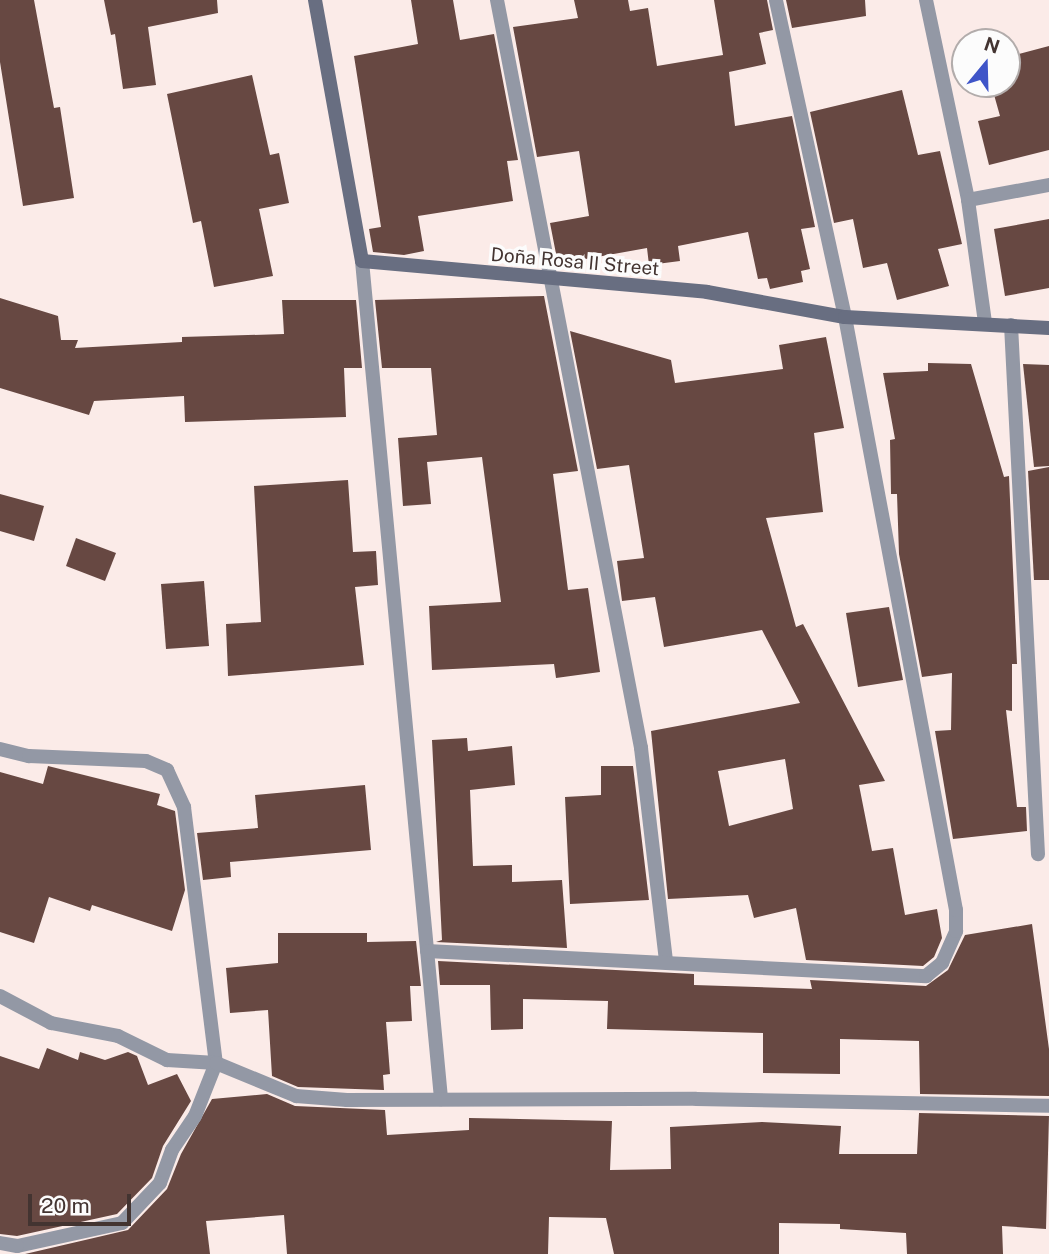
<!DOCTYPE html>
<meta charset="utf-8">
<style>
body{margin:0}
#map{position:relative;width:1049px;height:1254px;overflow:hidden;background:#fbebe8;font-family:"Public Sans",sans-serif}
div>[style]{position:absolute}
[style*='--x']{left:calc(var(--x)*1px);top:calc(var(--y)*1px);width:calc(var(--w)*1px);rotate:calc(var(--a)*1deg)}
.building>*{inset:0;background:#674842}
.street>*{height:14px;margin:-7px;padding:0 7px;transform-origin:7px;border-radius:7px;background:#9398a5}
.secondary>*{height:14px;margin:-7px;padding:0 7px;transform-origin:7px;border-radius:7px;background:#686e81}
span{translate:-50% -50%;white-space:nowrap;text-align:center;line-height:1.15;-webkit-text-stroke:7px #fcfcfc;paint-order:stroke}
.street-label{font-size:19px;color:#433431}
.north{position:absolute;left:951px;top:28px;width:70px;height:70px;box-sizing:border-box;background:#fcfcfc;border:2px solid #b2acab;border-radius:50%;rotate:19deg;font-size:19px;font-weight:700;line-height:28px;text-align:center;color:#433431}
.north::after{content:'';display:block;margin:auto;width:24px;height:32px;background:#3f55c8;clip-path:polygon(50% 0,100% 100%,50% 72%,0 100%)}
.scale{position:absolute;left:28px;top:1194px;width:103px;height:32px;box-sizing:border-box;border:4px solid #433431;border-top:0;padding-left:9px;font-size:21px;line-height:24px;white-space:nowrap;color:#433431;-webkit-text-stroke:5px #fcfcfc;paint-order:stroke}
</style>
<div id="map">
<div class="building">
<i style="clip-path:polygon(0 0,34px 0,54px 108px,60px 107px,74px 198px,23px 206px,0 62px)"></i>
<i style="clip-path:polygon(104px 0,217px 0,218px 13px,148px 27px,156px 85px,123px 89px,115px 34px,111px 35px)"></i>
<i style="clip-path:polygon(411px 0,453px 0,460px 40px,494px 34px,518px 160px,507px 161px,513px 201px,418px 216px,424px 251px,404px 255px,373px 252px,369px 229px,381px 227px,354px 56px,418px 44px)"></i>
<i style="clip-path:polygon(574px 0,628px 0,630px 11px,648px 8px,657px 66px,723px 55px,714px 0,767px 0,773px 30px,759px 33px,766px 64px,729px 72px,735px 126px,792px 116px,815px 227px,801px 229px,810px 269px,801px 271px,803px 282px,770px 289px,767px 278px,758px 279px,748px 232px,678px 246px,680px 261px,649px 265px,647px 248px,558px 264px,550px 223px,589px 216px,579px 151px,537px 157px,513px 27px,578px 18px)"></i>
<i style="clip-path:polygon(786px 0,865px 0,866px 16px,792px 28px)"></i>
<i style="clip-path:polygon(1049px 46px,1049px 150px,989px 165px,978px 121px,1000px 116px,991px 84px,1007px 84px,1007px 57px)"></i>
<i style="clip-path:polygon(252px 75px,270px 155px,279px 153px,289px 203px,259px 209px,273px 276px,214px 287px,201px 221px,193px 223px,167px 94px)"></i>
<i style="clip-path:polygon(902px 90px,918px 155px,940px 151px,962px 244px,938px 249px,949px 286px,897px 300px,887px 263px,863px 268px,853px 219px,834px 223px,810px 112px)"></i>
<i style="clip-path:polygon(1049px 219px,1049px 288px,1005px 296px,994px 229px)"></i>
<i style="clip-path:polygon(544px 296px,578px 471px,553px 474px,568px 590px,588px 588px,600px 672px,556px 678px,554px 664px,432px 670px,429px 606px,501px 602px,482px 457px,427px 462px,431px 504px,403px 506px,398px 438px,437px 435px,431px 368px,382px 368px,375px 300px)"></i>
<i style="clip-path:polygon(0 298px,58px 316px,61px 340px,78px 340px,75px 348px,182px 342px,182px 337px,284px 334px,282px 300px,356px 300px,362px 368px,344px 368px,346px 417px,185px 422px,184px 396px,94px 401px,89px 415px,0 388px)"></i>
<i style="clip-path:polygon(evenodd,570px 331px,671px 360px,675px 383px,783px 369px,779px 345px,826px 337px,844px 428px,814px 433px,823px 512px,766px 518px,796px 627px,803px 624px,885px 781px,859px 785px,872px 851px,893px 848px,905px 915px,937px 909px,942px 938px,934px 957px,923px 966px,806px 960px,796px 908px,754px 918px,748px 895px,668px 899px,651px 731px,800px 703px,762px 630px,664px 647px,655px 597px,622px 601px,617px 561px,644px 558px,629px 465px,597px 469px,570px 331px,785px 759px,793px 809px,729px 826px,718px 771px,785px 759px)"></i>
<i style="clip-path:polygon(928px 363px,971px 364px,1004px 477px,1009px 476px,1017px 664px,1012px 664px,1012px 711px,1006px 710px,1017px 807px,1026px 807px,1027px 831px,953px 839px,935px 731px,951px 730px,952px 673px,922px 677px,899px 554px,897px 494px,891px 494px,890px 440px,895px 439px,883px 373px,928px 371px)"></i>
<i style="clip-path:polygon(1023px 364px,1049px 365px,1049px 466px,1034px 467px)"></i>
<i style="clip-path:polygon(1049px 467px,1049px 580px,1034px 580px,1028px 471px)"></i>
<i style="clip-path:polygon(348px 480px,353px 552px,376px 551px,378px 585px,355px 587px,364px 665px,228px 676px,226px 624px,261px 622px,254px 486px)"></i>
<i style="clip-path:polygon(0 494px,44px 506px,34px 541px,0 531px)"></i>
<i style="clip-path:polygon(76px 538px,116px 553px,105px 581px,66px 566px)"></i>
<i style="clip-path:polygon(204px 581px,209px 646px,166px 649px,161px 584px)"></i>
<i style="clip-path:polygon(889px 607px,903px 680px,858px 687px,846px 613px)"></i>
<i style="clip-path:polygon(467px 738px,468px 751px,512px 746px,515px 785px,470px 790px,473px 866px,512px 865px,512px 882px,562px 880px,567px 948px,436px 942px,442px 940px,432px 740px)"></i>
<i style="clip-path:polygon(48px 766px,160px 794px,157px 805px,175px 811px,185px 890px,172px 931px,92px 905px,90px 911px,49px 897px,34px 943px,0 932px,0 772px,43px 784px)"></i>
<i style="clip-path:polygon(601px 766px,633px 766px,649px 900px,570px 904px,565px 797px,601px 795px)"></i>
<i style="clip-path:polygon(365px 785px,371px 850px,230px 862px,231px 877px,203px 880px,197px 833px,258px 828px,255px 795px)"></i>
<i style="clip-path:polygon(1032px 924px,1049px 1049px,1049px 1096px,920px 1094px,919px 1041px,840px 1039px,840px 1074px,763px 1073px,763px 1033px,607px 1029px,608px 1001px,523px 999px,523px 1029px,491px 1030px,490px 985px,440px 985px,438px 961px,694px 974px,694px 985px,812px 989px,810px 980px,926px 986px,948px 970px,965px 935px)"></i>
<i style="clip-path:polygon(278px 933px,367px 933px,367px 942px,416px 941px,421px 986px,410px 986px,412px 1021px,386px 1022px,390px 1074px,383px 1075px,384px 1090px,298px 1087px,272px 1076px,268px 1010px,230px 1013px,226px 968px,278px 963px)"></i>
<i style="clip-path:polygon(47px 1048px,78px 1060px,80px 1052px,105px 1060px,128px 1052px,137px 1056px,148px 1085px,177px 1074px,191px 1101px,163px 1146px,152px 1178px,117px 1214px,17px 1236px,0 1234px,0 1056px,39px 1069px)"></i>
<i style="clip-path:polygon(267px 1094px,295px 1106px,385px 1110px,387px 1135px,469px 1130px,469px 1118px,612px 1121px,610px 1170px,671px 1169px,670px 1127px,762px 1122px,841px 1126px,839px 1154px,917px 1154px,919px 1113px,1049px 1116px,1046px 1229px,1002px 1226px,1003px 1254px,907px 1254px,906px 1233px,840px 1229px,840px 1224px,779px 1223px,779px 1254px,614px 1254px,606px 1218px,549px 1217px,548px 1254px,287px 1254px,284px 1215px,206px 1221px,210px 1254px,25px 1254px,128px 1230px,167px 1189px,181px 1154px,212px 1099px)"></i>
</div>
<div class="street">
<i style="--x:497;--y:0;--w:762;--a:79.1"></i>
<i style="--x:641;--y:748;--w:214;--a:83.3"></i>
<i style="--x:926;--y:0;--w:204;--a:78.1"></i>
<i style="--x:968;--y:200;--w:124;--a:82.1"></i>
<i style="--x:968;--y:200;--w:82;--a:-10.5"></i>
<i style="--x:362;--y:261;--w:842;--a:84.61"></i>
<i style="--x:1011;--y:325;--w:530;--a:87.08"></i>
<i style="--x:0;--y:749;--w:30;--a:14"></i>
<i style="--x:29;--y:756;--w:117;--a:2.4"></i>
<i style="--x:146;--y:761;--w:23;--a:23"></i>
<i style="--x:167;--y:770;--w:41;--a:65.3"></i>
<i style="--x:184;--y:807;--w:258;--a:82.9"></i>
<i style="--x:216;--y:1063;--w:57;--a:111.6"></i>
<i style="--x:195;--y:1116;--w:41;--a:124.1"></i>
<i style="--x:172;--y:1150;--w:35;--a:110"></i>
<i style="--x:160;--y:1183;--w:55;--a:133.5"></i>
<i style="--x:122;--y:1223;--w:107;--a:167.6"></i>
<i style="--x:17;--y:1246;--w:17;--a:-170"></i>
<i style="--x:427;--y:951;--w:500;--a:2.9"></i>
<i style="--x:926;--y:976;--w:21;--a:-39"></i>
<i style="--x:942;--y:963;--w:35;--a:-66"></i>
<i style="--x:956;--y:931;--w:21;--a:-90"></i>
<i style="--x:956;--y:910;--w:603;--a:-100.6"></i>
<i style="--x:845;--y:317;--w:324;--a:-102.3"></i>
<i style="--x:0;--y:996;--w:58;--a:27.9"></i>
<i style="--x:51;--y:1023;--w:68;--a:11"></i>
<i style="--x:118;--y:1036;--w:55;--a:26.1"></i>
<i style="--x:167;--y:1060;--w:49;--a:3.5"></i>
<i style="--x:216;--y:1063;--w:87;--a:22.4"></i>
<i style="--x:296;--y:1096;--w:51;--a:4.5"></i>
<i style="--x:347;--y:1100;--w:349;--a:-0.2"></i>
<i style="--x:696;--y:1099;--w:353;--a:1.1"></i>
</div>
<div class="secondary">
<i style="--x:315;--y:0;--w:265;--a:79.8"></i>
<i style="--x:362;--y:261;--w:346;--a:5.1"></i>
<i style="--x:707;--y:292;--w:140;--a:10.3"></i>
<i style="--x:845;--y:317;--w:204;--a:3.1"></i>
</div>
<div class="street-label">
<span style="left:575px;top:262px;rotate:5deg">Doña Rosa II Street</span>
</div>
<div class="north">N</div>
<div class="scale">20 m</div>
</div>
